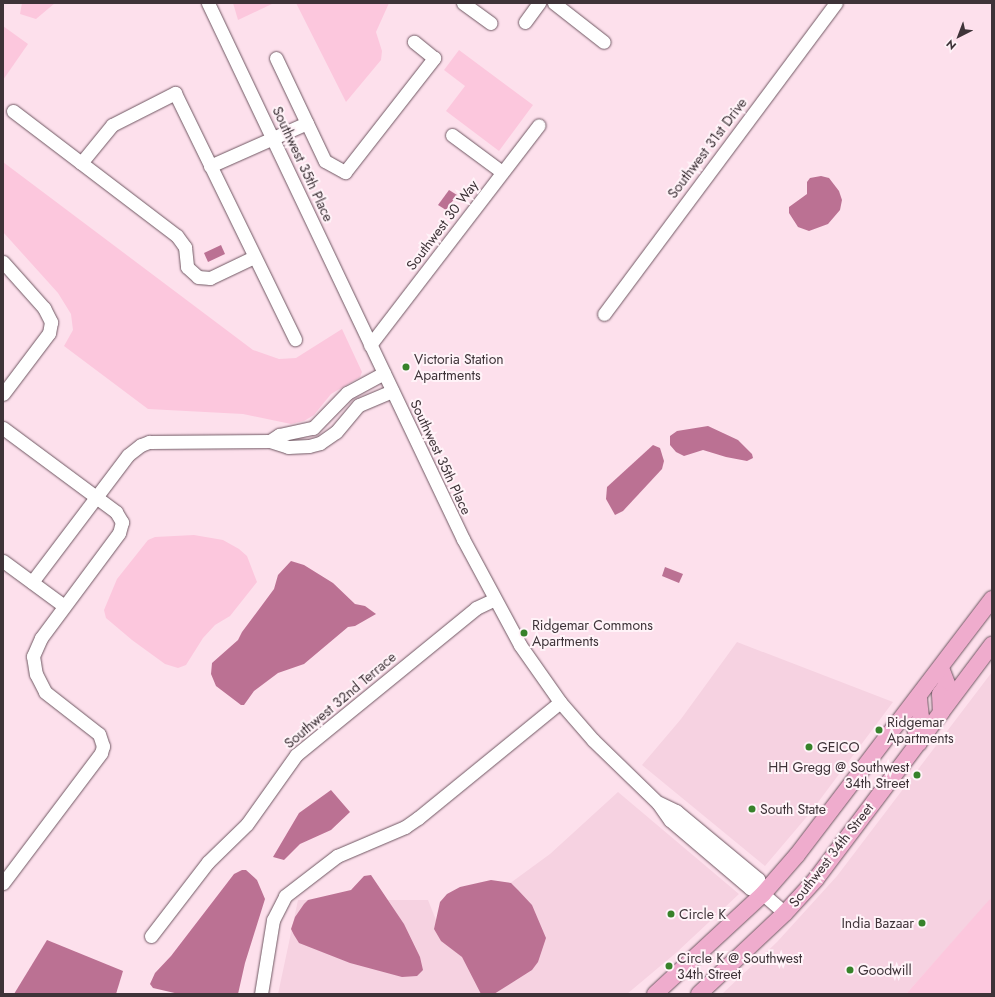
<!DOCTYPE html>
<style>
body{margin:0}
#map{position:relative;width:995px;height:997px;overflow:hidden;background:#fde0ec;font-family:Jost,sans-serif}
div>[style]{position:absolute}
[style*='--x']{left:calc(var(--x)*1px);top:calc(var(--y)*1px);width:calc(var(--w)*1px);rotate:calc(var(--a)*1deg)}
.built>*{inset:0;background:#f6d2e1}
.green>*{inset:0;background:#fcc7dd}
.water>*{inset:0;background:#bb7193}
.roads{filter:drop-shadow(0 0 1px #6f5762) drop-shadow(0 0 1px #6f5762)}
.minor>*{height:13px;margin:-6.5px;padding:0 6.5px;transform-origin:6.5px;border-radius:6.5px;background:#fff}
.major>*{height:16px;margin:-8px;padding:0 8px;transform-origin:8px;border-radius:8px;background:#efaccd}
.dots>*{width:11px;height:11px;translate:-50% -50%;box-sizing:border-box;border:2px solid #fff3f8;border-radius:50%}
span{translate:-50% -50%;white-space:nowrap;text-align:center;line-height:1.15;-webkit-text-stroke:4px #fff3f8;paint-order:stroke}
.street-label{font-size:14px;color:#3e3338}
.poi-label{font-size:14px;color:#3e3338}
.left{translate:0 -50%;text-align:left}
.right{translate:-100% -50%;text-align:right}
.frame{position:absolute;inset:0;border:4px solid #3e3338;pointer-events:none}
.north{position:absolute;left:939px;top:16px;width:40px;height:40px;-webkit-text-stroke:3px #fff3f8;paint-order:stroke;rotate:222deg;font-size:11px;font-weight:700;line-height:16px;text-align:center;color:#3e3338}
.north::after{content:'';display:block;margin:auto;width:14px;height:18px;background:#3e3338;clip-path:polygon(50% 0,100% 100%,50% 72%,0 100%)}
</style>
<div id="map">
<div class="built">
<i style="clip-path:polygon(737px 642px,893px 702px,810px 813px,765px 866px,642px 765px,681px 719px)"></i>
<i style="clip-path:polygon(992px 672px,992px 898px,906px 994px,722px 994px,777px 942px,837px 876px)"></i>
<i style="clip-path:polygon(618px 792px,739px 894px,677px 952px,627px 994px,278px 994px,298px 900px,428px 900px,440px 930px,475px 909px,550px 854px)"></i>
</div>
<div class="green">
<i style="clip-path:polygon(22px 3px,55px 3px,36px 19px,20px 14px)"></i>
<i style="clip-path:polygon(233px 3px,274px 3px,238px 20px)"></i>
<i style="clip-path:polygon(296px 3px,389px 3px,376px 32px,382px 51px,381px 60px,346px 102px)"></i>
<i style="clip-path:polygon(3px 26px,28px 44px,3px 80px)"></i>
<i style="clip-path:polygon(459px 50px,533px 105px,499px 151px,446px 111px,465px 86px,444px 70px)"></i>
<i style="clip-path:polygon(3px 162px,253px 350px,279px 359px,296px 358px,342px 329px,362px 372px,360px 377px,331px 394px,314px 415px,304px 421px,291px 424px,243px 414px,148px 409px,64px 346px,73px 330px,71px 314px,58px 293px,3px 232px)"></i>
<i style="clip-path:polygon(194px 535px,223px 540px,239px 549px,247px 556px,257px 582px,230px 616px,215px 625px,203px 638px,186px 665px,178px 668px,165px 664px,132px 640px,106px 618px,104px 610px,117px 579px,148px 540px,155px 537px)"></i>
<i style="clip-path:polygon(992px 898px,992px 994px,906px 994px,989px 900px)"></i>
</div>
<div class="water">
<i style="clip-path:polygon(821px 176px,829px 178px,839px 191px,842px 200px,840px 210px,828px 224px,809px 231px,798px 227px,789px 213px,789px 207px,807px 194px,807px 182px,810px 178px)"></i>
<i style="clip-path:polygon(449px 190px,457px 195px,446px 210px,438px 205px)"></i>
<i style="clip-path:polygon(221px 245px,225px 254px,208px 262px,204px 253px)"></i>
<i style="clip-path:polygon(708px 426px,738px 440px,752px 454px,753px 458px,747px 461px,726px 457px,703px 450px,684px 456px,676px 452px,670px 445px,670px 436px,677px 431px)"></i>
<i style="clip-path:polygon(653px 445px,660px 448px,664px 461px,662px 469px,623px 511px,615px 515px,606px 499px,607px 487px)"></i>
<i style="clip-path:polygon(291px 561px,304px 565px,333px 583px,355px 604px,365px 606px,376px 614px,355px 626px,348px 627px,304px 664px,278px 673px,254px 691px,244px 705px,241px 705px,216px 686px,211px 674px,212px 663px,238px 640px,242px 632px,274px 589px,278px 575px)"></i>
<i style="clip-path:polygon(665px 567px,683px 574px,679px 583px,662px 576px)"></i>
<i style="clip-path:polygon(331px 790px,350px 812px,331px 830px,300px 844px,284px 860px,273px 857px,299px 813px)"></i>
<i style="clip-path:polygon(242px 870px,246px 870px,257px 880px,265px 899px,245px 963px,238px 994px,179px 994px,153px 988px,150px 984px,155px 973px,171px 956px,234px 874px)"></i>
<i style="clip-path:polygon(371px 875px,404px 924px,420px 957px,423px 970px,417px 976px,402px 977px,350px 963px,299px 943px,294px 935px,291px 929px,295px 917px,304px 904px,308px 900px,351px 890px,364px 876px)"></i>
<i style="clip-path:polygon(491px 880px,511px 883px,518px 890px,532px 905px,546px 938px,538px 962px,532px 970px,494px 994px,481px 994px,462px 957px,441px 941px,434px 929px,440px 902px,447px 894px,460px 887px)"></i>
<i style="clip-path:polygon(47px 940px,123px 971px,116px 994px,14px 994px)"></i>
</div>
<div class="roads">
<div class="minor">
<i style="--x:208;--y:3;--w:594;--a:64.56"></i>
<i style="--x:463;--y:539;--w:120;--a:61.7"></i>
<i style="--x:520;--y:645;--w:70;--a:54.9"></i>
<i style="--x:560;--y:702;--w:50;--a:49"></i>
<i style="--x:593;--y:740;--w:91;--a:44.1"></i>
<i style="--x:658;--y:803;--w:21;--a:55"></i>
<i style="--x:670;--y:820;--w:105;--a:40.4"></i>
<i style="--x:750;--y:888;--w:14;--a:25"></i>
<i style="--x:763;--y:894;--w:29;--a:41"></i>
<i style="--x:463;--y:3;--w:34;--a:36"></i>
<i style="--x:554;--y:3;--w:63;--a:38"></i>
<i style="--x:525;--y:22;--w:24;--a:-54"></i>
<i style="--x:276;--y:58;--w:114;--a:64.6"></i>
<i style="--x:325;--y:161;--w:23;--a:29"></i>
<i style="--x:345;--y:172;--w:145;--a:-52"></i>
<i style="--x:434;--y:58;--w:26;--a:-141"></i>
<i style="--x:13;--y:111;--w:206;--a:37.3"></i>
<i style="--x:177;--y:236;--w:14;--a:54"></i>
<i style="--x:185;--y:247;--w:20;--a:84"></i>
<i style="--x:187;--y:267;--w:15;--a:42"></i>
<i style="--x:198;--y:277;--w:12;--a:5"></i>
<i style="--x:210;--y:278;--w:49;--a:-25.5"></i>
<i style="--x:452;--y:135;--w:62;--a:36.5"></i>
<i style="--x:81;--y:163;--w:49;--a:-50.8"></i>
<i style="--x:112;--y:125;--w:71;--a:-26.9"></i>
<i style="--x:175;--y:93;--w:274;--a:64"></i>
<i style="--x:210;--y:166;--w:106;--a:-23.9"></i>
<i style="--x:3;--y:262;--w:62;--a:48.3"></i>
<i style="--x:44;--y:308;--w:16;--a:63"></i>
<i style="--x:51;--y:322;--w:11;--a:100"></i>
<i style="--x:49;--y:333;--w:76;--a:127"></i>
<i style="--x:604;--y:314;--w:388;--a:-53.3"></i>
<i style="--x:370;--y:345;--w:277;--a:-52.5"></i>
<i style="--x:3;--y:428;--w:141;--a:36.6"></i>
<i style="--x:116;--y:512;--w:12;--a:59"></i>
<i style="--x:122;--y:522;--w:11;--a:105"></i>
<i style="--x:119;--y:533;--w:131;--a:126.6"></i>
<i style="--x:41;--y:638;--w:20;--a:114"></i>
<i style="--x:33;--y:656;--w:18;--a:81"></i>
<i style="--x:36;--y:674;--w:20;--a:63"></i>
<i style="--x:45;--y:692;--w:68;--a:37.9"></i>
<i style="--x:99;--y:734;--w:13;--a:72"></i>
<i style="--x:103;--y:746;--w:7;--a:106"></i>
<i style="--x:101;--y:753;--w:163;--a:127"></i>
<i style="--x:270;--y:441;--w:11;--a:-34"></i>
<i style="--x:279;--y:435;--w:35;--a:-12"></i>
<i style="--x:313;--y:428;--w:49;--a:-45.8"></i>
<i style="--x:347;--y:393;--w:42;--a:-28.4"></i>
<i style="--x:3;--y:561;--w:76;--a:36.4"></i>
<i style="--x:32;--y:582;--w:159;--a:-52.9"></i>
<i style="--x:128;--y:455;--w:16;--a:-38"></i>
<i style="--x:141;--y:445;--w:9;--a:-21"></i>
<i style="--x:149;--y:442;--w:121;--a:-0.5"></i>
<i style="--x:270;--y:441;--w:19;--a:18"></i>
<i style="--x:288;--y:447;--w:21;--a:-3"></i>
<i style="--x:309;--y:446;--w:11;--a:-15"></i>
<i style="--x:320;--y:443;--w:19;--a:-35"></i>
<i style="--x:336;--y:432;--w:35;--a:-50"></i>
<i style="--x:359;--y:405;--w:36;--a:-23"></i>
<i style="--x:659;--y:803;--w:19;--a:25"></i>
<i style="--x:676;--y:811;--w:107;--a:39.7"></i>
<i style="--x:758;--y:879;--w:16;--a:72"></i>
<i style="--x:151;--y:936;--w:93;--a:-52.4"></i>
<i style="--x:208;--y:862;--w:54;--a:-44.3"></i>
<i style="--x:247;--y:824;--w:85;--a:-54.6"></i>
<i style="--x:296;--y:755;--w:232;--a:-39.2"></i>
<i style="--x:476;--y:608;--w:19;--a:-25"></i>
<i style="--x:261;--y:994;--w:75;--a:-80.8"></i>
<i style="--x:273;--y:920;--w:27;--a:-63"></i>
<i style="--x:285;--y:896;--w:66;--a:-37.6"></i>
<i style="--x:337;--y:856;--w:74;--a:-23.1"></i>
<i style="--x:405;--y:827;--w:16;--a:-35"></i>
<i style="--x:418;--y:818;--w:183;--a:-39.2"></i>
</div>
<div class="major">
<i style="--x:941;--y:668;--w:17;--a:69"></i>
<i style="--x:947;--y:684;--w:12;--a:125"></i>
<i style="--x:940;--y:694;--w:19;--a:87"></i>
<i style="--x:919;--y:743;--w:16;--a:-105"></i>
<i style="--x:915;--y:728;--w:12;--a:-59"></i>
<i style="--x:921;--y:718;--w:20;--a:-96"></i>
<i style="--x:655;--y:994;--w:147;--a:-42.8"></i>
<i style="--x:763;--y:894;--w:52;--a:-48.9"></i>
<i style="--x:797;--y:855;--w:322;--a:-52.7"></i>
<i style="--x:699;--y:994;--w:118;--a:-43.3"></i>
<i style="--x:785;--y:913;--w:46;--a:-47.6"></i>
<i style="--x:816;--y:879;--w:293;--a:-53.1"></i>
</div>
</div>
<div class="dots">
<i style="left:406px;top:367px;background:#37822a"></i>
<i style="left:524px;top:633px;background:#37822a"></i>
<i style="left:879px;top:730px;background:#37822a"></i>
<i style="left:809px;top:747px;background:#37822a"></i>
<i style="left:917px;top:775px;background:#37822a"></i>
<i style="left:752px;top:809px;background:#37822a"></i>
<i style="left:671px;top:914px;background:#37822a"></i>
<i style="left:922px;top:923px;background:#37822a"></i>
<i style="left:669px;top:966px;background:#37822a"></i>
<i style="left:850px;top:970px;background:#37822a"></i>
</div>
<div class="street-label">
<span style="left:707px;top:148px;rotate:-53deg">Southwest 31st Drive</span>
<span style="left:303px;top:164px;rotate:65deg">Southwest 35th Place</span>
<span style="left:442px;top:225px;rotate:-53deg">Southwest 30 Way</span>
<span style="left:441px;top:457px;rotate:65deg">Southwest 35th Place</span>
<span style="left:340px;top:700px;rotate:-40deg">Southwest 32nd Terrace</span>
<span style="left:831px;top:855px;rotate:-52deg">Southwest 34th Street</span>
</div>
<div class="poi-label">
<span class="left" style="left:414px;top:367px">Victoria Station<br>Apartments</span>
<span class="left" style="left:532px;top:633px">Ridgemar Commons<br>Apartments</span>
<span class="left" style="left:887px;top:730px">Ridgemar<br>Apartments</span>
<span class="left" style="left:817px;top:747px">GEICO</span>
<span class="right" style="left:909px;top:775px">HH Gregg @ Southwest<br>34th Street</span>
<span class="left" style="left:760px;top:809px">South State</span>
<span class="left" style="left:679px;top:914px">Circle K</span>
<span class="right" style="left:914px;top:923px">India Bazaar</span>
<span class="left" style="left:677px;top:966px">Circle K @ Southwest<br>34th Street</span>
<span class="left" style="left:858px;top:970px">Goodwill</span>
</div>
<div class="frame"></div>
<div class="north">N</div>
</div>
